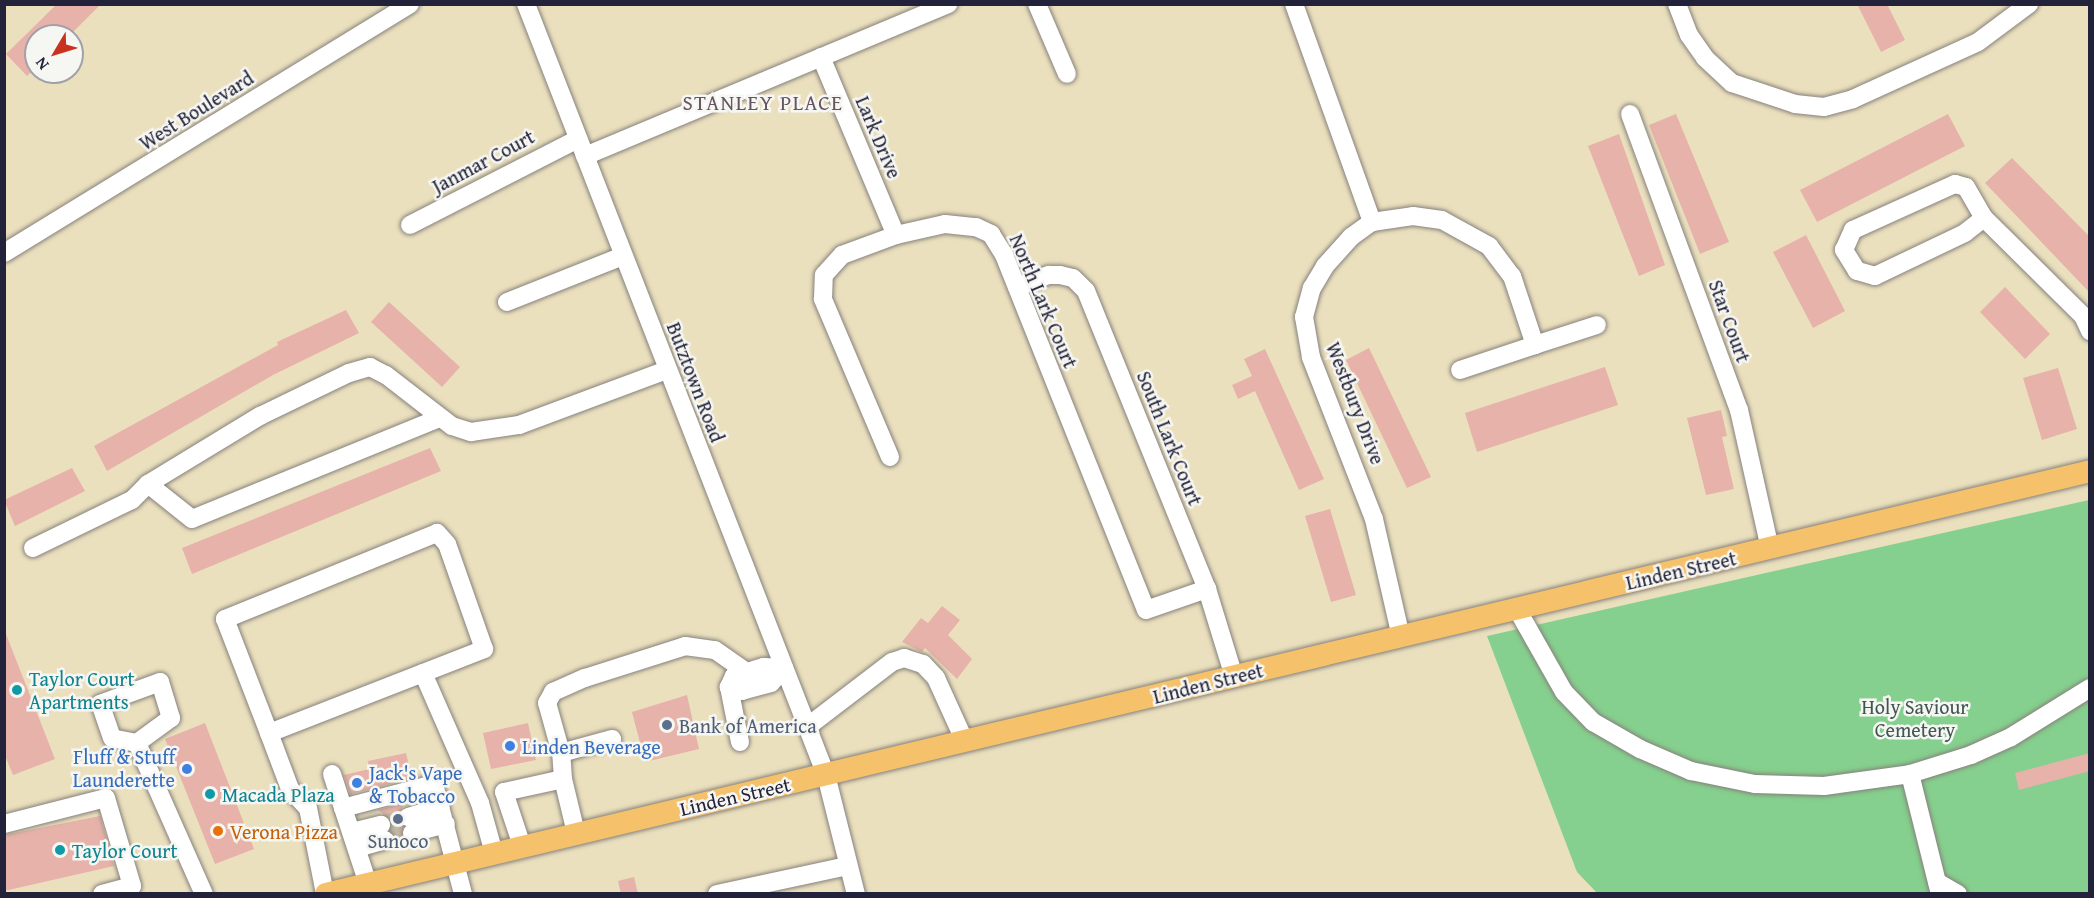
<!DOCTYPE html>
<style>
body{margin:0}
#map{position:relative;width:2094px;height:898px;overflow:hidden;background:#ebe0be;font-family:"Gentium Book Plus",serif}
div>[style]{position:absolute}
[style*='--x']{left:calc(var(--x)*1px);top:calc(var(--y)*1px);width:calc(var(--w)*1px);rotate:calc(var(--a)*1deg)}
.green>*{inset:0;background:#85d08e}
.building>*{inset:0;background:#e6b2a9}
.minor-tunnel>*{height:18px;margin-top:-9px;transform-origin:0;background:repeating-linear-gradient(90deg,#c3baa4 0 18px,transparent 0 27px)}
.roads{filter:drop-shadow(0 0 2px #86817c) drop-shadow(0 0 2px #86817c)}
.minor>*{height:18px;margin:-9px;padding:0 9px;transform-origin:9px;border-radius:9px;background:#fff}
.major>*{height:22px;margin:-11px;padding:0 11px;transform-origin:11px;border-radius:11px;background:#f5c16b}
.dots>*{width:16px;height:16px;translate:-50% -50%;box-sizing:border-box;border:3px solid #f6f6f2;border-radius:50%}
span{translate:-50% -50%;white-space:nowrap;text-align:center;line-height:1.15;-webkit-text-stroke:5px #f6f6f2;paint-order:stroke}
.street-label{font-size:20px;color:#22223b}
.culture-label{font-size:20px;color:#0d838f}
.left{translate:0 -50%;text-align:left}
.park-label{font-size:20px;color:#405654}
.service-label{font-size:20px;color:#4e5e75}
.shop-label{font-size:20px;color:#366cbe}
.right{translate:-100% -50%;text-align:right}
.food-label{font-size:20px;color:#c56008}
.neighbourhood-label{font-size:21px;color:#675462;letter-spacing:1.5px}
.frame{position:absolute;inset:0;border:6px solid #22223b;pointer-events:none}
.north{position:absolute;left:24px;top:24px;width:60px;height:60px;box-sizing:border-box;background:#f6f6f2;border:2px solid #a1a1a9;border-radius:50%;rotate:232deg;font-size:16px;font-weight:700;line-height:24px;text-align:center;color:#22223b}
.north::after{content:'';display:block;margin:auto;width:21px;height:27px;background:#c8321e;clip-path:polygon(50% 0,100% 100%,50% 72%,0 100%)}
</style>
<div id="map">
<div class="green">
<i style="clip-path:polygon(2089px 500px,2089px 893px,1597px 893px,1577px 872px,1487px 636px)"></i>
</div>
<div class="building">
<i style="clip-path:polygon(57px 4px,101px 4px,69px 36px,36px 36px,36px 67px,27px 76px,6px 54px)"></i>
<i style="clip-path:polygon(1857px 4px,1887px 4px,1905px 40px,1881px 52px)"></i>
<i style="clip-path:polygon(1676px 114px,1729px 242px,1700px 254px,1649px 125px)"></i>
<i style="clip-path:polygon(1948px 114px,1965px 146px,1817px 222px,1800px 190px)"></i>
<i style="clip-path:polygon(1619px 134px,1665px 265px,1639px 276px,1588px 146px)"></i>
<i style="clip-path:polygon(2012px 158px,2090px 237px,2090px 293px,1985px 183px)"></i>
<i style="clip-path:polygon(1806px 235px,1845px 311px,1813px 328px,1773px 252px)"></i>
<i style="clip-path:polygon(2005px 287px,2050px 334px,2025px 359px,1980px 312px)"></i>
<i style="clip-path:polygon(389px 302px,460px 367px,442px 387px,371px 322px)"></i>
<i style="clip-path:polygon(346px 310px,359px 333px,273px 375px,107px 471px,94px 446px,278px 345px,277px 342px)"></i>
<i style="clip-path:polygon(1369px 348px,1431px 477px,1407px 488px,1346px 360px)"></i>
<i style="clip-path:polygon(1265px 349px,1324px 479px,1299px 490px,1255px 391px,1238px 399px,1232px 385px,1252px 376px,1244px 359px)"></i>
<i style="clip-path:polygon(1605px 367px,1618px 405px,1477px 452px,1465px 413px)"></i>
<i style="clip-path:polygon(2058px 368px,2077px 429px,2042px 440px,2023px 378px)"></i>
<i style="clip-path:polygon(1721px 410px,1727px 436px,1722px 437px,1734px 489px,1706px 495px,1687px 418px)"></i>
<i style="clip-path:polygon(430px 448px,441px 471px,192px 574px,182px 548px)"></i>
<i style="clip-path:polygon(72px 468px,85px 491px,15px 526px,4px 500px)"></i>
<i style="clip-path:polygon(1330px 509px,1356px 595px,1331px 602px,1305px 516px)"></i>
<i style="clip-path:polygon(942px 606px,960px 620px,948px 635px,972px 659px,957px 679px,925px 648px,922px 652px,902px 642px,921px 618px,928px 623px)"></i>
<i style="clip-path:polygon(4px 629px,55px 759px,13px 775px,4px 753px)"></i>
<i style="clip-path:polygon(687px 695px,699px 749px,645px 762px,632px 712px)"></i>
<i style="clip-path:polygon(205px 723px,254px 849px,215px 864px,165px 739px)"></i>
<i style="clip-path:polygon(528px 723px,536px 760px,491px 769px,483px 733px)"></i>
<i style="clip-path:polygon(406px 753px,412px 778px,350px 794px,344px 775px,369px 769px,368px 761px)"></i>
<i style="clip-path:polygon(2090px 753px,2090px 771px,2019px 790px,2015px 773px)"></i>
<i style="clip-path:polygon(405px 803px,397px 815px,403px 827px,403px 839px,396px 840px,389px 818px,378px 810px)"></i>
<i style="clip-path:polygon(100px 816px,114px 866px,4px 891px,4px 835px)"></i>
<i style="clip-path:polygon(634px 877px,638px 894px,621px 894px,618px 881px)"></i>
</div>
<div class="minor-tunnel">
<i style="--x:381;--y:825;--w:28;--a:-17"></i>
<i style="--x:385;--y:840;--w:28;--a:-15"></i>
</div>
<div class="roads">
<div class="minor">
<i style="--x:526;--y:4;--w:827;--a:68.74"></i>
<i style="--x:826;--y:775;--w:123;--a:75.9"></i>
<i style="--x:1037;--y:4;--w:76;--a:66.8"></i>
<i style="--x:1294;--y:4;--w:232;--a:70.3"></i>
<i style="--x:1677;--y:4;--w:33;--a:69"></i>
<i style="--x:1689;--y:35;--w:28;--a:55"></i>
<i style="--x:1705;--y:58;--w:37;--a:43"></i>
<i style="--x:1732;--y:83;--w:66;--a:18.4"></i>
<i style="--x:1795;--y:104;--w:29;--a:6"></i>
<i style="--x:1824;--y:107;--w:30;--a:-15"></i>
<i style="--x:1853;--y:99;--w:137;--a:-24.5"></i>
<i style="--x:1978;--y:42;--w:64;--a:-36.7"></i>
<i style="--x:821;--y:57;--w:193;--a:67.2"></i>
<i style="--x:1630;--y:114;--w:315;--a:69.8"></i>
<i style="--x:1739;--y:410;--w:142;--a:77.4"></i>
<i style="--x:585;--y:156;--w:394;--a:-22.7"></i>
<i style="--x:1984;--y:218;--w:24;--a:142"></i>
<i style="--x:1965;--y:233;--w:100;--a:154.5"></i>
<i style="--x:1875;--y:276;--w:19;--a:-164"></i>
<i style="--x:1857;--y:271;--w:25;--a:-122"></i>
<i style="--x:1844;--y:250;--w:22;--a:-66"></i>
<i style="--x:1853;--y:230;--w:112;--a:-24.3"></i>
<i style="--x:1955;--y:184;--w:11;--a:15"></i>
<i style="--x:1966;--y:187;--w:36;--a:60"></i>
<i style="--x:1984;--y:218;--w:139;--a:44.7"></i>
<i style="--x:2083;--y:316;--w:17;--a:65"></i>
<i style="--x:410;--y:225;--w:189;--a:-27.1"></i>
<i style="--x:4;--y:253;--w:476;--a:-31.5"></i>
<i style="--x:1017;--y:287;--w:34;--a:-21"></i>
<i style="--x:1049;--y:275;--w:11;--a:0"></i>
<i style="--x:1060;--y:275;--w:13;--a:13"></i>
<i style="--x:1073;--y:278;--w:18;--a:45"></i>
<i style="--x:1086;--y:291;--w:322;--a:67.9"></i>
<i style="--x:1207;--y:589;--w:92;--a:72.9"></i>
<i style="--x:507;--y:302;--w:125;--a:-21.6"></i>
<i style="--x:1535;--y:345;--w:65;--a:-17.9"></i>
<i style="--x:890;--y:457;--w:172;--a:-113"></i>
<i style="--x:823;--y:299;--w:24;--a:-88"></i>
<i style="--x:824;--y:275;--w:27;--a:-48"></i>
<i style="--x:842;--y:255;--w:58;--a:-20.3"></i>
<i style="--x:896;--y:235;--w:50;--a:-12.7"></i>
<i style="--x:945;--y:224;--w:31;--a:6"></i>
<i style="--x:976;--y:227;--w:17;--a:25"></i>
<i style="--x:991;--y:234;--w:25;--a:58"></i>
<i style="--x:1004;--y:255;--w:382;--a:68.2"></i>
<i style="--x:1146;--y:610;--w:65;--a:-19"></i>
<i style="--x:148;--y:484;--w:56;--a:38.5"></i>
<i style="--x:192;--y:519;--w:268;--a:-22.2"></i>
<i style="--x:33;--y:548;--w:110;--a:-25.9"></i>
<i style="--x:132;--y:500;--w:23;--a:-45"></i>
<i style="--x:148;--y:484;--w:131;--a:-31.3"></i>
<i style="--x:260;--y:416;--w:99;--a:-25.8"></i>
<i style="--x:349;--y:373;--w:22;--a:-16"></i>
<i style="--x:370;--y:367;--w:18;--a:27"></i>
<i style="--x:386;--y:375;--w:83;--a:37.7"></i>
<i style="--x:452;--y:426;--w:20;--a:18"></i>
<i style="--x:471;--y:432;--w:49;--a:-8.3"></i>
<i style="--x:519;--y:425;--w:158;--a:-20.4"></i>
<i style="--x:1517;--y:609;--w:95;--a:60.5"></i>
<i style="--x:1564;--y:692;--w:42;--a:46"></i>
<i style="--x:1593;--y:722;--w:54;--a:29.9"></i>
<i style="--x:1640;--y:749;--w:56;--a:23.3"></i>
<i style="--x:1691;--y:771;--w:65;--a:11.5"></i>
<i style="--x:1755;--y:784;--w:69;--a:1.7"></i>
<i style="--x:1824;--y:786;--w:87;--a:-7.9"></i>
<i style="--x:1910;--y:774;--w:64;--a:-17.3"></i>
<i style="--x:1971;--y:755;--w:44;--a:-24.2"></i>
<i style="--x:2011;--y:737;--w:93;--a:-31.8"></i>
<i style="--x:1401;--y:637;--w:121;--a:-102.9"></i>
<i style="--x:1374;--y:519;--w:174;--a:-111.3"></i>
<i style="--x:1311;--y:357;--w:41;--a:-99.9"></i>
<i style="--x:1304;--y:317;--w:30;--a:-75"></i>
<i style="--x:1312;--y:288;--w:26;--a:-59"></i>
<i style="--x:1325;--y:266;--w:39;--a:-48"></i>
<i style="--x:1351;--y:237;--w:26;--a:-36"></i>
<i style="--x:1372;--y:222;--w:41;--a:-8.3"></i>
<i style="--x:1413;--y:216;--w:29;--a:8"></i>
<i style="--x:1442;--y:220;--w:54;--a:29"></i>
<i style="--x:1489;--y:246;--w:38;--a:53"></i>
<i style="--x:1512;--y:276;--w:73;--a:71.6"></i>
<i style="--x:1535;--y:345;--w:79;--a:161.6"></i>
<i style="--x:764;--y:667;--w:20;--a:3"></i>
<i style="--x:784;--y:668;--w:20;--a:131"></i>
<i style="--x:771;--y:683;--w:30;--a:165"></i>
<i style="--x:742;--y:691;--w:14;--a:-163"></i>
<i style="--x:729;--y:687;--w:12;--a:-66"></i>
<i style="--x:734;--y:676;--w:31;--a:-17"></i>
<i style="--x:423;--y:673;--w:142;--a:66.3"></i>
<i style="--x:480;--y:803;--w:52;--a:74.4"></i>
<i style="--x:160;--y:682;--w:38;--a:73"></i>
<i style="--x:171;--y:718;--w:42;--a:143.7"></i>
<i style="--x:137;--y:743;--w:25;--a:-169"></i>
<i style="--x:112;--y:738;--w:36;--a:-109"></i>
<i style="--x:100;--y:704;--w:64;--a:-20.1"></i>
<i style="--x:729;--y:687;--w:56;--a:78.7"></i>
<i style="--x:807;--y:727;--w:107;--a:-37.4"></i>
<i style="--x:892;--y:662;--w:13;--a:-18"></i>
<i style="--x:904;--y:658;--w:20;--a:18"></i>
<i style="--x:923;--y:664;--w:19;--a:47"></i>
<i style="--x:936;--y:678;--w:70;--a:65.6"></i>
<i style="--x:269;--y:733;--w:231;--a:-21.3"></i>
<i style="--x:484;--y:649;--w:111;--a:-109.4"></i>
<i style="--x:447;--y:544;--w:15;--a:-132"></i>
<i style="--x:437;--y:533;--w:229;--a:157.9"></i>
<i style="--x:225;--y:619;--w:122;--a:68.9"></i>
<i style="--x:269;--y:733;--w:60;--a:69.4"></i>
<i style="--x:290;--y:789;--w:26;--a:47"></i>
<i style="--x:308;--y:808;--w:88;--a:78.8"></i>
<i style="--x:137;--y:743;--w:165;--a:66.1"></i>
<i style="--x:561;--y:753;--w:53;--a:-15.4"></i>
<i style="--x:332;--y:774;--w:36;--a:72"></i>
<i style="--x:1910;--y:774;--w:124;--a:76"></i>
<i style="--x:563;--y:779;--w:56;--a:76.5"></i>
<i style="--x:408;--y:817;--w:34;--a:-17"></i>
<i style="--x:4;--y:824;--w:105;--a:-14.3"></i>
<i style="--x:106;--y:798;--w:92;--a:73.5"></i>
<i style="--x:132;--y:886;--w:31;--a:165"></i>
<i style="--x:352;--y:832;--w:30;--a:-14"></i>
<i style="--x:412;--y:833;--w:35;--a:-15"></i>
<i style="--x:522;--y:846;--w:57;--a:-108.4"></i>
<i style="--x:504;--y:792;--w:60;--a:-12.4"></i>
<i style="--x:563;--y:779;--w:26;--a:-94"></i>
<i style="--x:561;--y:753;--w:52;--a:-105.6"></i>
<i style="--x:547;--y:703;--w:13;--a:-61"></i>
<i style="--x:553;--y:692;--w:35;--a:-24"></i>
<i style="--x:585;--y:678;--w:105;--a:-17.7"></i>
<i style="--x:685;--y:646;--w:30;--a:8"></i>
<i style="--x:715;--y:650;--w:39;--a:35"></i>
<i style="--x:357;--y:848;--w:29;--a:-16"></i>
<i style="--x:1937;--y:882;--w:24;--a:30"></i>
<i style="--x:368;--y:884;--w:80;--a:-108.2"></i>
<i style="--x:343;--y:808;--w:94;--a:-14.8"></i>
<i style="--x:434;--y:784;--w:114;--a:75.2"></i>
<i style="--x:717;--y:894;--w:134;--a:-12.1"></i>
</div>
<div class="major">
<i style="--x:326;--y:894;--w:1814;--a:-13.48"></i>
</div>
</div>
<div class="dots">
<i style="left:17px;top:690px;background:#0f9aa8"></i>
<i style="left:667px;top:725px;background:#5c6f8a"></i>
<i style="left:510px;top:746px;background:#3f7fe0"></i>
<i style="left:187px;top:769px;background:#3f7fe0"></i>
<i style="left:357px;top:783px;background:#3f7fe0"></i>
<i style="left:210px;top:794px;background:#0f9aa8"></i>
<i style="left:398px;top:819px;background:#5c6f8a"></i>
<i style="left:218px;top:831px;background:#e8710a"></i>
<i style="left:60px;top:850px;background:#0f9aa8"></i>
</div>
<div class="street-label">
<span style="left:196px;top:110px;rotate:-32deg">West Boulevard</span>
<span style="left:879px;top:137px;rotate:67deg">Lark Drive</span>
<span style="left:483px;top:161px;rotate:-28deg">Janmar Court</span>
<span style="left:1044px;top:301px;rotate:67deg">North Lark Court</span>
<span style="left:1730px;top:321px;rotate:70deg">Star Court</span>
<span style="left:696px;top:382px;rotate:69deg">Butztown Road</span>
<span style="left:1356px;top:403px;rotate:69deg">Westbury Drive</span>
<span style="left:1170px;top:438px;rotate:68deg">South Lark Court</span>
<span style="left:1681px;top:570px;rotate:-13deg">Linden Street</span>
<span style="left:1208px;top:683px;rotate:-14deg">Linden Street</span>
<span style="left:735px;top:796px;rotate:-13deg">Linden Street</span>
</div>
<div class="culture-label">
<span class="left" style="left:29px;top:690px">Taylor Court<br>Apartments</span>
<span class="left" style="left:222px;top:794px">Macada Plaza</span>
<span class="left" style="left:72px;top:850px">Taylor Court</span>
</div>
<div class="park-label">
<span style="left:1915px;top:718px">Holy Saviour<br>Cemetery</span>
</div>
<div class="service-label">
<span class="left" style="left:679px;top:725px">Bank of America</span>
<span style="left:398px;top:840px">Sunoco</span>
</div>
<div class="shop-label">
<span class="left" style="left:522px;top:746px">Linden Beverage</span>
<span class="right" style="left:175px;top:768px">Fluff &amp; Stuff<br>Launderette</span>
<span class="left" style="left:369px;top:784px">Jack's Vape<br>&amp; Tobacco</span>
</div>
<div class="food-label">
<span class="left" style="left:230px;top:831px">Verona Pizza</span>
</div>
<div class="neighbourhood-label">
<span style="left:763px;top:103px">STANLEY PLACE</span>
</div>
<div class="frame"></div>
<div class="north">N</div>
</div>
